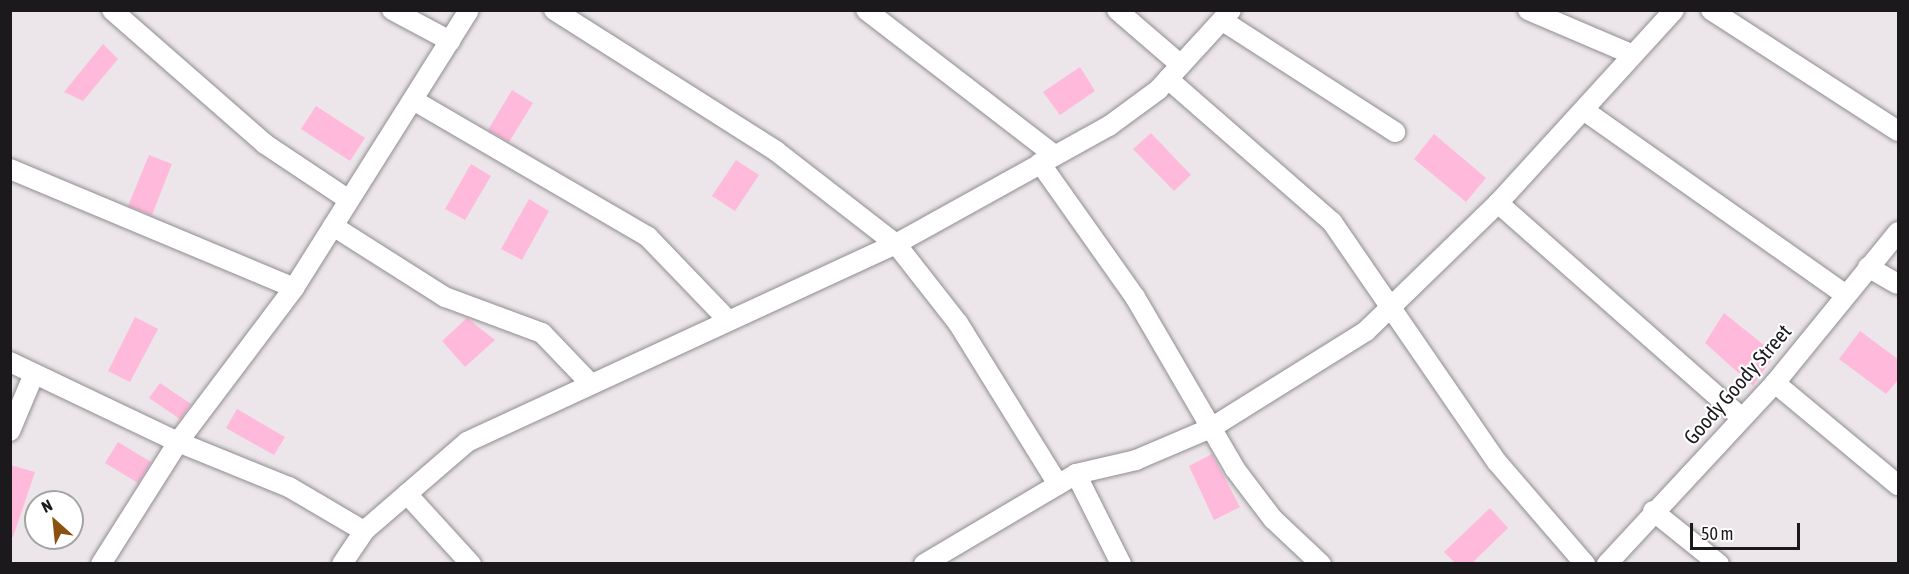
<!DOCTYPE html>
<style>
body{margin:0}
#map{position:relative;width:1909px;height:574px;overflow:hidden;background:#ece6eb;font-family:"Asap Condensed",sans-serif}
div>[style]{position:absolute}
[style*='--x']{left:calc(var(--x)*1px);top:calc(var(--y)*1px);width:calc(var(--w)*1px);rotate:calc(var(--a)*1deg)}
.building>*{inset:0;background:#ffb9db}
.roads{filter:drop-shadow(0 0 2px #918c90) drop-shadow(0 0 2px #918c90)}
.minor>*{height:20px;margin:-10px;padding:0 10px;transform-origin:10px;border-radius:10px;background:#fff}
span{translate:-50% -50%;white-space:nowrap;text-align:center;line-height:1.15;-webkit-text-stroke:4.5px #fff;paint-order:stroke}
.street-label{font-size:21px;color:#1b191b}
.frame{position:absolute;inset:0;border:12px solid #1b191b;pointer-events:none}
.north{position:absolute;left:24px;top:490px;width:60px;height:60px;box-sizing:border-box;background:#fff;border:2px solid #a4a3a4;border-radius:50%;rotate:333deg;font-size:16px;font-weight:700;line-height:24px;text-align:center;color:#1b191b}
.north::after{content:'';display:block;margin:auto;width:21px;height:27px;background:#8c500f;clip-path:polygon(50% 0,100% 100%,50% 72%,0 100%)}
.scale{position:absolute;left:1690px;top:523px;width:110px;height:27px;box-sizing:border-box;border:3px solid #1b191b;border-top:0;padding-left:8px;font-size:18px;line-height:21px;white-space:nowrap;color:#1b191b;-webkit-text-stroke:4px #fff;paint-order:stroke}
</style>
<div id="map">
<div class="building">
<i style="clip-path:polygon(103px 44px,118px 59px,83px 101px,64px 92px)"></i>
<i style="clip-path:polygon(1080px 67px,1095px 91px,1060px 115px,1043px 92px)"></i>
<i style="clip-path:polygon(512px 90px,533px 103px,509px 142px,488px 130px)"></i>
<i style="clip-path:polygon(316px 106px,365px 138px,350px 161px,301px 129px)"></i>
<i style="clip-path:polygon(1151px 133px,1191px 175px,1174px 191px,1133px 149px)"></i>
<i style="clip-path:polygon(1434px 134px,1486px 178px,1466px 202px,1414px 159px)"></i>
<i style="clip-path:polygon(149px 155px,172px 164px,152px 215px,128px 206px)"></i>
<i style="clip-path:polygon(736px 160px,759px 175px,735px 211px,712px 196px)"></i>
<i style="clip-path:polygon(471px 164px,491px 176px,465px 220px,445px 209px)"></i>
<i style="clip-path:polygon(529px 199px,549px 211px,522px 260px,501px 249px)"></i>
<i style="clip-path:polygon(1724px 313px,1775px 354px,1753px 386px,1705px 343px)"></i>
<i style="clip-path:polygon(135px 317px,158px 329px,130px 382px,108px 371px)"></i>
<i style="clip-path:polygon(467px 318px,495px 340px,465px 367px,442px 341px)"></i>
<i style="clip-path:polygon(1860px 331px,1899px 360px,1899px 379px,1886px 394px,1839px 359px)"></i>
<i style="clip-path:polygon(160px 383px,191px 404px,180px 419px,149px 398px)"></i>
<i style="clip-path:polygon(237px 409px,285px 437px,274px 455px,226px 428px)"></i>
<i style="clip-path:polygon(118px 442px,151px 462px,138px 483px,105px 463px)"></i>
<i style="clip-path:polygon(1212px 454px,1240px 507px,1214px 520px,1189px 466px)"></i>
<i style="clip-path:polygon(10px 465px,35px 472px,13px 537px,10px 537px)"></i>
<i style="clip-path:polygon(1490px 508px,1508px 528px,1471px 564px,1456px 564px,1444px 552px)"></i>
</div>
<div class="roads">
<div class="minor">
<i style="--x:112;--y:10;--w:203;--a:41.2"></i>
<i style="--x:265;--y:144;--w:101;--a:33.7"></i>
<i style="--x:392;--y:10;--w:66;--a:28.1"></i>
<i style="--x:554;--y:10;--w:263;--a:32.4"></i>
<i style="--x:776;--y:151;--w:152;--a:37.8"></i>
<i style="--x:896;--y:244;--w:100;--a:51.9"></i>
<i style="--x:958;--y:323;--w:190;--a:58.2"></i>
<i style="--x:866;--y:10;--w:236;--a:37.6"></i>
<i style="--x:1117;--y:10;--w:84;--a:40.7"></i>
<i style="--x:1528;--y:10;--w:112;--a:23.1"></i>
<i style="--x:1711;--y:10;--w:223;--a:32.9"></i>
<i style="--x:1223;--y:21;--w:205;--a:32.8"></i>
<i style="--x:1168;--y:79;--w:218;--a:41.1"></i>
<i style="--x:1332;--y:222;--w:291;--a:55.5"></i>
<i style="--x:1497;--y:462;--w:135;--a:49.2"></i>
<i style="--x:413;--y:100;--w:272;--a:30.2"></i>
<i style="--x:648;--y:237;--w:114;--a:46.1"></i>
<i style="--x:1585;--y:111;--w:317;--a:35.2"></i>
<i style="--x:1040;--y:163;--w:164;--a:54.7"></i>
<i style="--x:1135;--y:297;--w:199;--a:59.8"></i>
<i style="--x:1235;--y:469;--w:63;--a:52.8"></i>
<i style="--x:1273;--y:519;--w:66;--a:43.2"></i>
<i style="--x:10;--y:169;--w:308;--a:22.7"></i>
<i style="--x:1498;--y:203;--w:325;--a:41.4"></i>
<i style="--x:333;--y:226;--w:133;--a:32.4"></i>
<i style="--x:445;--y:297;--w:103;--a:20.4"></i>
<i style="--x:542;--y:333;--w:68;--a:46.2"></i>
<i style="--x:1868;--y:267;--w:34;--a:30"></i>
<i style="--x:10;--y:362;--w:186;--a:25.5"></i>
<i style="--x:178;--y:442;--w:120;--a:22.1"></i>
<i style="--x:289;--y:487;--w:87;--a:30.4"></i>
<i style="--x:1775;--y:383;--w:160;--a:39.7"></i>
<i style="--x:10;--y:431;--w:62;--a:-67.2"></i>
<i style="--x:1076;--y:474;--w:101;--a:63.4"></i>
<i style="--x:407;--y:494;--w:95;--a:47.6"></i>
<i style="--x:1653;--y:511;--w:85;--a:38.8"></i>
<i style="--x:101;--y:564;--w:144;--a:-57.7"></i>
<i style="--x:178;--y:442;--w:193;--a:-53"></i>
<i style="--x:294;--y:288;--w:328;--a:-57.8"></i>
<i style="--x:342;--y:564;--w:40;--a:-56"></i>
<i style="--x:364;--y:531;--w:136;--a:-40.8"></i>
<i style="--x:467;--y:442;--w:472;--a:-24.8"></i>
<i style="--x:896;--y:244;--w:244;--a:-29"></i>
<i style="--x:1109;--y:126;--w:61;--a:-36.3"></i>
<i style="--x:1158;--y:90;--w:108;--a:-47.6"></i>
<i style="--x:924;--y:564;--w:177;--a:-30.6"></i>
<i style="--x:1076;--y:474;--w:62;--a:-13.1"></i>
<i style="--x:1136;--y:460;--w:82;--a:-23.1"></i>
<i style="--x:1211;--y:428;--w:183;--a:-32"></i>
<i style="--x:1366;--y:331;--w:184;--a:-44.1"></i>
<i style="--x:1498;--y:203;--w:261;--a:-47.6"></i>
<i style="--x:1607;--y:564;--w:247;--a:-47.1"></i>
<i style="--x:1775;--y:383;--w:195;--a:-50.8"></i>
</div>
</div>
<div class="street-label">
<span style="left:1737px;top:384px;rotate:-49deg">Goody Goody Street</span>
</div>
<div class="frame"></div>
<div class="north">N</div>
<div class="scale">50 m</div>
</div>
